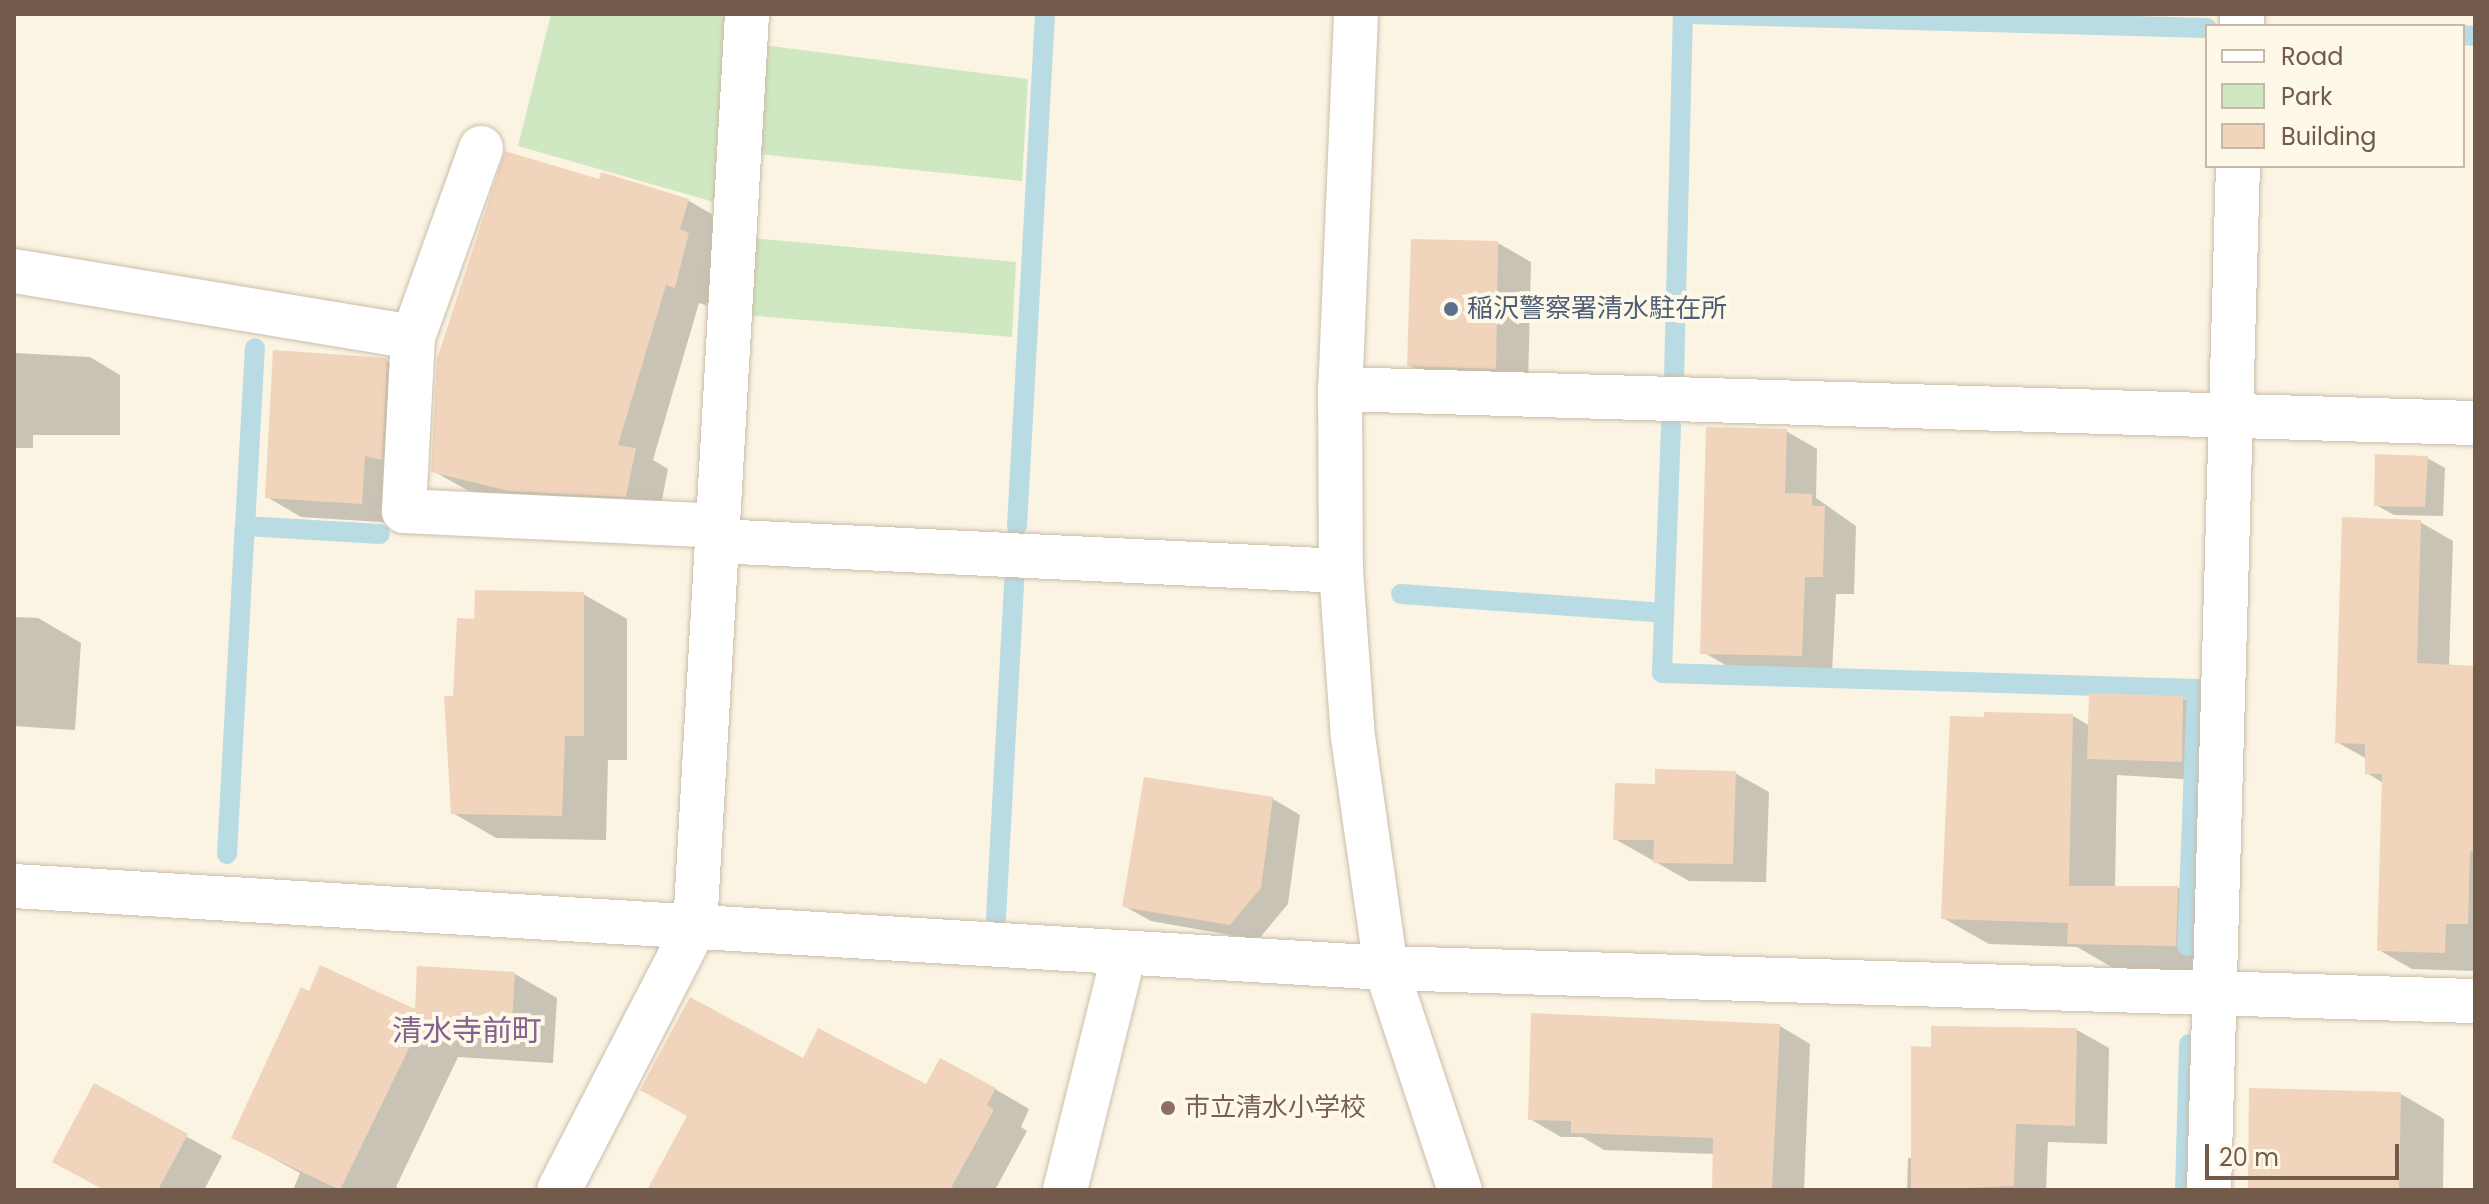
<!DOCTYPE html>
<meta charset="utf-8">
<style>
body{margin:0}
#map{position:relative;width:2489px;height:1204px;overflow:hidden;background:#fbf4e3;font-family:Poppins,"Noto Sans JP",sans-serif}
div>[style]{position:absolute}
[style*='--x']{left:calc(var(--x)*1px);top:calc(var(--y)*1px);width:calc(var(--w)*1px);rotate:calc(var(--a)*1deg)}
.green>*{inset:0;background:#cfe8c2}
.shadow>*{inset:0;background:#0003}
.stream>*{height:20px;margin:-10px;padding:0 10px;transform-origin:10px;border-radius:10px;background:#b8dbe4}
.building>*{inset:0;background:#f0d4bb}
.roads{filter:drop-shadow(0 0 2px #ccbcaa) drop-shadow(0 0 2px #ccbcaa)}
.minor>*{height:44px;margin:-22px;padding:0 22px;transform-origin:22px;border-radius:22px;background:#fff}
.dots>*{width:22px;height:22px;translate:-50% -50%;box-sizing:border-box;border:4px solid #fef8e9;border-radius:50%}
span{translate:-50% -50%;white-space:nowrap;text-align:center;line-height:1.15;-webkit-text-stroke:8px #fef8e9;paint-order:stroke}
.service-label{font-size:26px;color:#4e5e75}
.left{translate:0 -50%;text-align:left}
.education-label{font-size:26px;color:#785e54}
.quarter-label{font-size:30px;color:#83628f}
.frame{position:absolute;inset:0;border:16px solid #725b4a;pointer-events:none}
.legend{position:absolute;left:2205px;top:24px;width:260px;height:144px;box-sizing:border-box;background:#fef8e9;border:2px solid #c6b9a9;margin:0;padding:10px 14px;list-style:none;font-size:24px;color:#725b4a}
.legend li{display:flex;align-items:center;gap:16px;height:40px}
.legend b{width:40px;border:2px solid #c6b9a9}
.scale{position:absolute;left:2205px;top:1144px;width:194px;height:36px;box-sizing:border-box;border:4px solid #725b4a;border-top:0;padding-left:10px;font-size:24px;line-height:28px;white-space:nowrap;color:#725b4a;-webkit-text-stroke:6px #fef8e9;paint-order:stroke}
</style>
<div id="map">
<div class="green">
<i style="clip-path:polygon(551px 14px,731px 14px,721px 204px,518px 146px)"></i>
<i style="clip-path:polygon(763px 45px,1028px 79px,1022px 181px,756px 154px)"></i>
<i style="clip-path:polygon(751px 238px,1016px 262px,1012px 337px,745px 315px)"></i>
</div>
<div class="shadow">
<i style="clip-path:polygon(603px 174px,689px 201px,722px 220px,722px 254px,708px 306px,699px 303px,653px 460px,668px 469px,659px 515px,544px 509px,467px 490px,433px 471px)"></i>
<i style="clip-path:polygon(1498px 243px,1531px 262px,1528px 386px,1442px 384px,1409px 365px)"></i>
<i style="clip-path:polygon(14px 353px,90px 357px,120px 375px,120px 435px,33px 435px,33px 448px,14px 448px)"></i>
<i style="clip-path:polygon(386px 360px,421px 380px,397px 523px,301px 517px,267px 497px)"></i>
<i style="clip-path:polygon(1786px 431px,1817px 449px,1816px 498px,1856px 526px,1854px 594px,1836px 594px,1832px 673px,1734px 670px,1703px 652px)"></i>
<i style="clip-path:polygon(2427px 458px,2445px 468px,2443px 516px,2394px 515px,2376px 505px)"></i>
<i style="clip-path:polygon(2420px 522px,2453px 541px,2449px 667px,2475px 668px,2475px 971px,2412px 969px,2379px 950px,2383px 783px,2367px 773px,2367px 759px,2337px 742px)"></i>
<i style="clip-path:polygon(583px 594px,627px 619px,627px 760px,608px 760px,606px 840px,496px 838px,453px 813px,455px 698px,476px 621px)"></i>
<i style="clip-path:polygon(14px 617px,38px 618px,81px 643px,75px 730px,14px 726px)"></i>
<i style="clip-path:polygon(2183px 698px,2218px 718px,2217px 781px,2117px 775px,2115px 888px,2178px 888px,2223px 914px,2221px 971px,2115px 969px,2077px 947px,1989px 944px,1943px 918px,2073px 716px,2090px 726px)"></i>
<i style="clip-path:polygon(1735px 773px,1769px 792px,1766px 882px,1689px 881px,1615px 839px)"></i>
<i style="clip-path:polygon(1146px 779px,1273px 799px,1300px 815px,1288px 904px,1258px 940px,1151px 921px,1124px 906px)"></i>
<i style="clip-path:polygon(515px 974px,557px 998px,553px 1063px,458px 1057px,396px 1187px,402px 1190px,293px 1190px,300px 1173px,234px 1137px,416px 1012px)"></i>
<i style="clip-path:polygon(1780px 1026px,1810px 1044px,1804px 1190px,1714px 1190px,1715px 1154px,1604px 1150px,1582px 1137px,1561px 1137px,1530px 1119px)"></i>
<i style="clip-path:polygon(2077px 1030px,2109px 1048px,2107px 1144px,2048px 1142px,2046px 1190px,1907px 1190px,1908px 1158px,1913px 1158px,1933px 1049px)"></i>
<i style="clip-path:polygon(804px 1061px,927px 1087px,995px 1089px,1029px 1109px,1021px 1127px,1027px 1131px,995px 1190px,649px 1190px)"></i>
<i style="clip-path:polygon(94px 1086px,222px 1156px,204px 1190px,106px 1190px)"></i>
<i style="clip-path:polygon(2401px 1094px,2444px 1119px,2443px 1190px,2250px 1190px)"></i>
</div>
<div class="stream">
<i style="--x:1689;--y:14;--w:518;--a:1.55"></i>
<i style="--x:2463;--y:35;--w:12;--a:5"></i>
<i style="--x:1674;--y:379;--w:365;--a:-88.6"></i>
<i style="--x:1671;--y:426;--w:247;--a:92.1"></i>
<i style="--x:1662;--y:673;--w:535;--a:1.71"></i>
<i style="--x:2197;--y:689;--w:257;--a:92.2"></i>
<i style="--x:245;--y:526;--w:178;--a:-86.8"></i>
<i style="--x:1017;--y:526;--w:513;--a:-86.87"></i>
<i style="--x:1401;--y:594;--w:264;--a:4.1"></i>
<i style="--x:227;--y:854;--w:328;--a:-86.9"></i>
<i style="--x:245;--y:526;--w:135;--a:3.4"></i>
<i style="--x:996;--y:917;--w:336;--a:-86.9"></i>
<i style="--x:2185;--y:1190;--w:146;--a:-88.4"></i>
</div>
<div class="building">
<i style="clip-path:polygon(505px 151px,599px 179px,601px 172px,689px 199px,680px 229px,689px 233px,675px 288px,666px 285px,618px 445px,636px 448px,626px 497px,509px 491px,431px 472px,437px 359px)"></i>
<i style="clip-path:polygon(1411px 239px,1498px 241px,1496px 369px,1407px 366px)"></i>
<i style="clip-path:polygon(273px 350px,387px 358px,382px 460px,365px 456px,362px 504px,265px 498px)"></i>
<i style="clip-path:polygon(1706px 427px,1787px 429px,1785px 493px,1812px 494px,1812px 506px,1825px 506px,1823px 577px,1805px 577px,1802px 656px,1700px 654px)"></i>
<i style="clip-path:polygon(2375px 454px,2428px 456px,2425px 507px,2374px 506px)"></i>
<i style="clip-path:polygon(2342px 517px,2421px 520px,2417px 663px,2475px 666px,2475px 851px,2470px 851px,2468px 924px,2446px 924px,2445px 953px,2377px 951px,2382px 774px,2365px 774px,2365px 744px,2335px 743px)"></i>
<i style="clip-path:polygon(475px 590px,584px 592px,584px 736px,565px 736px,562px 816px,451px 814px,444px 696px,453px 696px,457px 618px,474px 619px)"></i>
<i style="clip-path:polygon(2089px 693px,2183px 696px,2182px 762px,2087px 759px)"></i>
<i style="clip-path:polygon(1984px 712px,2073px 714px,2069px 886px,2178px 886px,2176px 946px,2067px 944px,2068px 923px,1941px 919px,1950px 716px,1984px 717px)"></i>
<i style="clip-path:polygon(1655px 769px,1736px 771px,1733px 864px,1653px 863px,1654px 840px,1613px 840px,1615px 783px,1655px 784px)"></i>
<i style="clip-path:polygon(1144px 777px,1273px 797px,1261px 888px,1230px 925px,1122px 907px)"></i>
<i style="clip-path:polygon(320px 965px,415px 1009px,417px 966px,515px 972px,511px 1040px,416px 1034px,340px 1190px,231px 1138px,301px 987px,309px 991px)"></i>
<i style="clip-path:polygon(690px 997px,803px 1058px,818px 1028px,926px 1084px,940px 1058px,996px 1088px,987px 1105px,994px 1110px,950px 1190px,647px 1190px,687px 1116px,640px 1090px)"></i>
<i style="clip-path:polygon(1531px 1013px,1780px 1024px,1772px 1190px,1712px 1190px,1713px 1138px,1571px 1133px,1571px 1121px,1528px 1120px)"></i>
<i style="clip-path:polygon(1931px 1026px,2077px 1028px,2075px 1126px,2016px 1124px,2014px 1186px,1911px 1190px,1911px 1046px,1931px 1047px)"></i>
<i style="clip-path:polygon(94px 1083px,188px 1134px,158px 1190px,104px 1190px,52px 1162px)"></i>
<i style="clip-path:polygon(2249px 1088px,2401px 1092px,2399px 1190px,2248px 1190px)"></i>
</div>
<div class="roads">
<div class="minor">
<i style="--x:1356;--y:14;--w:375;--a:92.4"></i>
<i style="--x:1340;--y:389;--w:182;--a:89.7"></i>
<i style="--x:1341;--y:571;--w:166;--a:85.9"></i>
<i style="--x:1353;--y:737;--w:233;--a:81.9"></i>
<i style="--x:1386;--y:968;--w:234;--a:71.6"></i>
<i style="--x:2242;--y:26;--w:12;--a:-90"></i>
<i style="--x:14;--y:271;--w:404;--a:9.4"></i>
<i style="--x:413;--y:337;--w:174;--a:93"></i>
<i style="--x:404;--y:511;--w:313;--a:2.7"></i>
<i style="--x:413;--y:337;--w:201;--a:-70.2"></i>
<i style="--x:1340;--y:389;--w:1136;--a:1.72"></i>
<i style="--x:717;--y:541;--w:625;--a:2.75"></i>
<i style="--x:14;--y:886;--w:1374;--a:3.42"></i>
<i style="--x:1386;--y:968;--w:1089;--a:1.74"></i>
<i style="--x:559;--y:1190;--w:296;--a:-62.7"></i>
<i style="--x:695;--y:927;--w:914;--a:-86.74"></i>
<i style="--x:1065;--y:1190;--w:244;--a:-76"></i>
<i style="--x:2209;--y:1190;--w:1024;--a:-88.38"></i>
</div>
</div>
<div class="dots">
<i style="left:1451px;top:309px;background:#5c6f8a"></i>
<i style="left:1168px;top:1108px;background:#8d6e63"></i>
</div>
<div class="service-label">
<span class="left" style="left:1467px;top:309px">稲沢警察署清水駐在所</span>
</div>
<div class="education-label">
<span class="left" style="left:1184px;top:1108px">市立清水小学校</span>
</div>
<div class="quarter-label">
<span style="left:467px;top:1031px">清水寺前町</span>
</div>
<div class="frame"></div>
<ul class="legend">
<li><b style="height:10px;background:#fff"></b>Road</li>
<li><b style="height:22px;background:#cfe8c2"></b>Park</li>
<li><b style="height:22px;background:#f0d4bb"></b>Building</li>
</ul>
<div class="scale">20 m</div>
</div>
